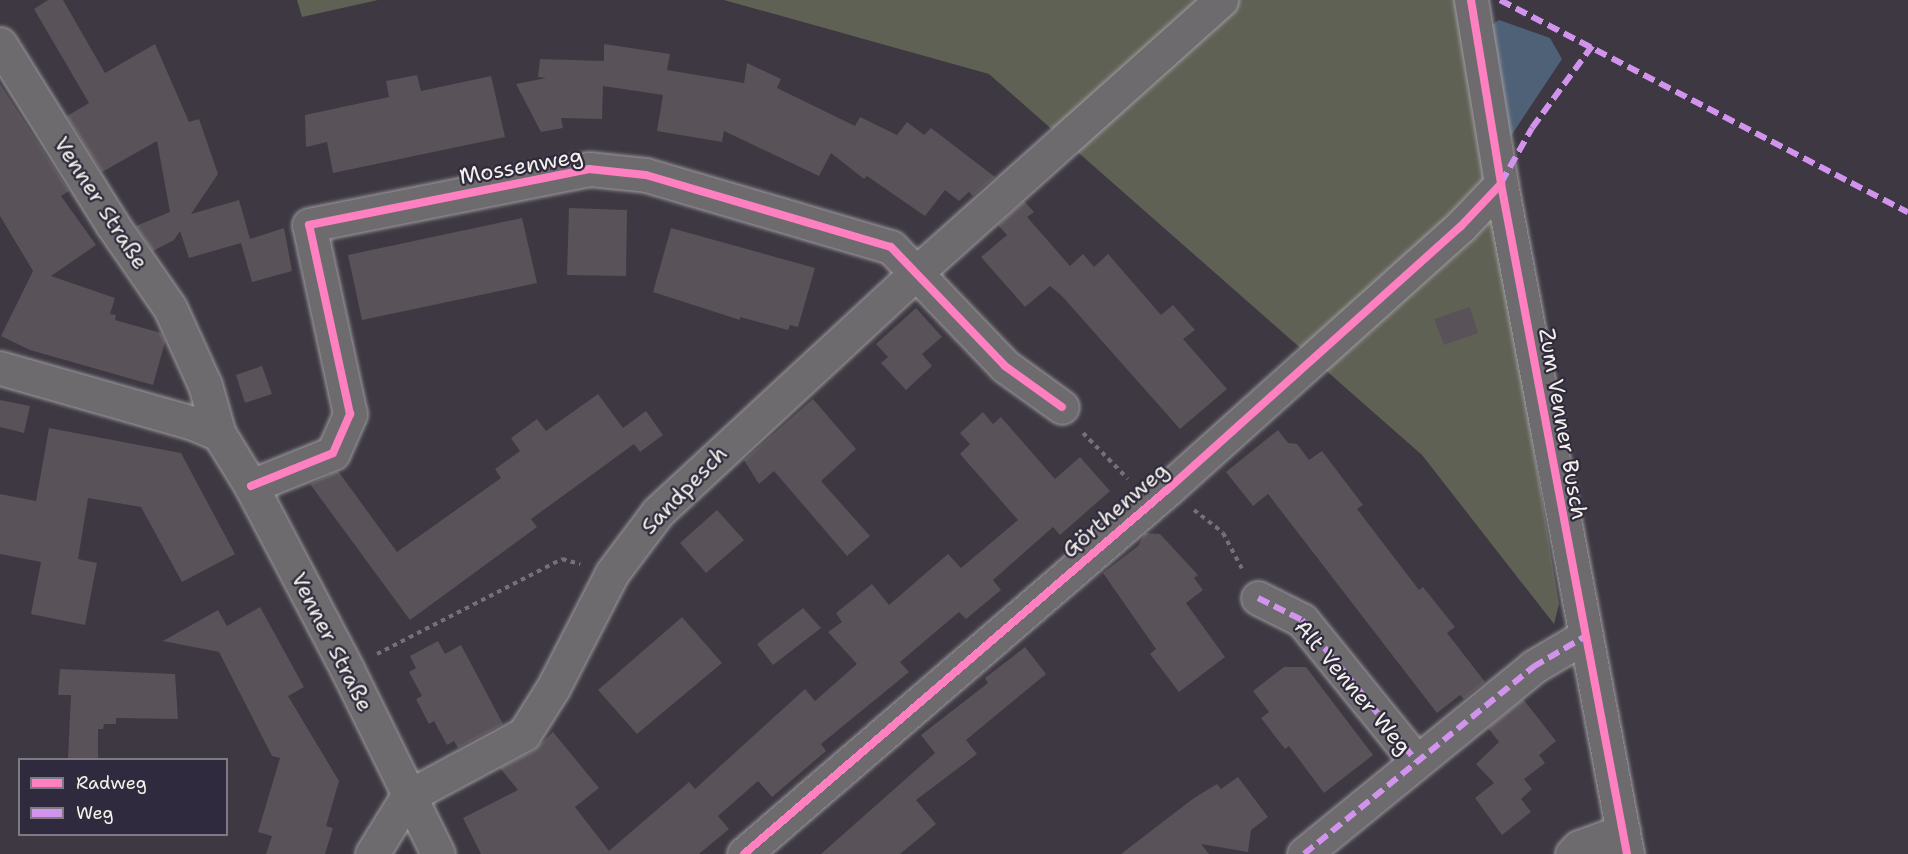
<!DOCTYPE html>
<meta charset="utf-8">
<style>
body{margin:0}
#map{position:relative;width:1908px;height:854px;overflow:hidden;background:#3d3842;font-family:"Shantell Sans",sans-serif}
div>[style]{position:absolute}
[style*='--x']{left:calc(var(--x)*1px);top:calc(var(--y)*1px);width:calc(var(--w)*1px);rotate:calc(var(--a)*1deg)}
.green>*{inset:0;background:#606155}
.water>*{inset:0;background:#4e6176}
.building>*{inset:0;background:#595258}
.path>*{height:4px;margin-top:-2px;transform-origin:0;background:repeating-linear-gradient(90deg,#747276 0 4.5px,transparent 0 9px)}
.roads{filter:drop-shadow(0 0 2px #9f9da0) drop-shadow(0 0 2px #9f9da0)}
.minor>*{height:33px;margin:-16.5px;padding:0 16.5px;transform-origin:16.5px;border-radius:16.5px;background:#6e6b6e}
.quiet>*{height:6px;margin-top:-3px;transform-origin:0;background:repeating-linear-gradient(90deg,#d193ec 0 12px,transparent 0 18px)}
.cycleway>*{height:8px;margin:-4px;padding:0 4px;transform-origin:4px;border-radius:4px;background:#ff80c0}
span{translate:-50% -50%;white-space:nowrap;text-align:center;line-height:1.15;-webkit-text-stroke:4.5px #2f2a3d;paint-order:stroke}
.street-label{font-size:22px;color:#f4f1e8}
.legend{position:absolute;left:18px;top:758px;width:210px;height:78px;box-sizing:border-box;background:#2f2a3d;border:2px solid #7e7a81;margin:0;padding:8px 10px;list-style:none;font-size:18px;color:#f4f1e8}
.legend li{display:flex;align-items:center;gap:12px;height:30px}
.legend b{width:30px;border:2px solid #7e7a81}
</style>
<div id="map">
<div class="green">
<i style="clip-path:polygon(297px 0,378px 0,302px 17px)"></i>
<i style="clip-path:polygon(724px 0,1461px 0,1559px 604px,1554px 624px,1422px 455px,989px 74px)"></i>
</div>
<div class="water">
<i style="clip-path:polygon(1499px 20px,1550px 38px,1562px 59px,1507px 142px,1489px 27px)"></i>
</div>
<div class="building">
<i style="clip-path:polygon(48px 0,63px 0,105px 73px,155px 44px,189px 122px,199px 119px,218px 174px,191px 214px,239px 200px,250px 239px,284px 228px,292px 271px,252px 282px,241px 243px,189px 258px,180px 231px,174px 240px,153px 251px,136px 226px,170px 212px,157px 141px,102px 172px,67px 116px,89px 103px,34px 9px)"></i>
<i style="clip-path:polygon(604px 44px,670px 54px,667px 70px,744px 83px,747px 63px,781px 79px,777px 88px,855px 126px,860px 117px,897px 135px,907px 122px,924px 135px,931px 128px,995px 177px,973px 196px,969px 192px,959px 201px,945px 190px,925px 216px,867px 176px,864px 179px,831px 153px,819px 176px,724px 131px,722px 142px,657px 131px,665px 83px,663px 95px,603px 86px,602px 119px,561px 118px,563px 128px,541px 132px,516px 84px,546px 78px,538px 77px,540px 59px,604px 61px)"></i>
<i style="clip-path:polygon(417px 75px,421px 91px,491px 76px,505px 137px,333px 173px,327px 142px,306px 147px,305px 115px,389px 97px,386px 81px)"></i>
<i style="clip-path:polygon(0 84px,69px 191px,61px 196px,96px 245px,51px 276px,115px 298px,110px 314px,116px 315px,115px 320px,161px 333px,165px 342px,153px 385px,30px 350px,1px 336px,33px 271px,0 216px)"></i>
<i style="clip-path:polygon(1024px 201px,1034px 212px,1027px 217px,1070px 266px,1083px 254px,1094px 267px,1108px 254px,1161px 315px,1173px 305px,1195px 330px,1183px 339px,1227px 389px,1180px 429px,1062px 296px,1050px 286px,1025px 307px,981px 257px,1007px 235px,998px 225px)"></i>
<i style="clip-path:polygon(569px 208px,627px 210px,626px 276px,567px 275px)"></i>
<i style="clip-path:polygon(522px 218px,537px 283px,362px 320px,348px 255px)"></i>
<i style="clip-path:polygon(671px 228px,815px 268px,798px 327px,790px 325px,788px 330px,740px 317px,740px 320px,653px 292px)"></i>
<i style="clip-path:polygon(1470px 307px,1478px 333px,1444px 345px,1434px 319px)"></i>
<i style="clip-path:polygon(916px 308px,942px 337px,922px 354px,932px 366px,906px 390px,881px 363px,888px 357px,876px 344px)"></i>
<i style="clip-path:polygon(262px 366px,272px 394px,245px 403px,236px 375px)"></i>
<i style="clip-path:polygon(598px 394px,623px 428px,646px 411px,663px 435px,640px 452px,634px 444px,582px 482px,531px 519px,537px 527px,410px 620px,310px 484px,338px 471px,397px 552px,501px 478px,495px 469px,520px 451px,511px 438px,537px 419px,546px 431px)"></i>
<i style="clip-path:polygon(813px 399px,856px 449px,821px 481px,870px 536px,847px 556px,774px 471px,759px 484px,744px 460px)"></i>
<i style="clip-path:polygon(0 400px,30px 406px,24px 433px,0 427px)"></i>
<i style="clip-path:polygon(983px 412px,993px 424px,1001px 417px,1055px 479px,1080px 457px,1110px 491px,1060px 535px,1053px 527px,993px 580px,1001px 590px,966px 619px,959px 612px,900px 662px,909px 672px,821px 744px,826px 751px,772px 797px,758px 781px,718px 816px,729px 829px,699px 854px,481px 854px,463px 818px,518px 790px,500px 768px,533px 751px,553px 732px,599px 788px,575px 807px,609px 851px,689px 782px,695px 789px,805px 689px,815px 701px,857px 664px,828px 632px,842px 622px,836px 613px,872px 584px,889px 605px,948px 554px,961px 568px,1018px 520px,960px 454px,970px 444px,960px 433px)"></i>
<i style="clip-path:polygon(49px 428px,181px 453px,235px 554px,182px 582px,141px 507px,88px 498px,78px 559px,97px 563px,85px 625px,31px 614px,41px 562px,0 554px,0 494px,36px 501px)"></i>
<i style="clip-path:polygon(1278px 430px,1288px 443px,1297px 444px,1309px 460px,1322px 451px,1363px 505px,1357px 509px,1419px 590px,1423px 587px,1455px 627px,1447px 633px,1485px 682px,1464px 699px,1460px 695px,1437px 713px,1268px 494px,1253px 506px,1226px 472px)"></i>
<i style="clip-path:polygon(717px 510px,744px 540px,706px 573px,680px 543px)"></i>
<i style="clip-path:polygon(1145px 533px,1160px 534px,1198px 575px,1194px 578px,1203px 590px,1186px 603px,1225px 657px,1179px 692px,1150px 654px,1156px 649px,1103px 573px,1138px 546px)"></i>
<i style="clip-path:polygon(260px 607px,304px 687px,288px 696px,339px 781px,326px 826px,333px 828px,325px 854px,266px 854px,272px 836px,258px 832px,280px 758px,272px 756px,219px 652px,163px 641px,218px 610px,227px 626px)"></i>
<i style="clip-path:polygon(803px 608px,821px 628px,773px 665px,757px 644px)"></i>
<i style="clip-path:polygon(682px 617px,722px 663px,637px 734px,598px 690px)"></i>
<i style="clip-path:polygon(438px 641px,445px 654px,461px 645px,503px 724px,458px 748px,454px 741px,447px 745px,434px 721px,429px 724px,416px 699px,422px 696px,409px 672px,416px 668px,410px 656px)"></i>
<i style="clip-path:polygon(1025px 647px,1046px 674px,966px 740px,977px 754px,916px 800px,936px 824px,900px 854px,821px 854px,935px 753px,921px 735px,988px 683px,985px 678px)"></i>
<i style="clip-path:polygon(1284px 667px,1306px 667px,1373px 755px,1324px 793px,1289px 746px,1285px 749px,1261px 718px,1269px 712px,1253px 691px)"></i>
<i style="clip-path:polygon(60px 669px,175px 674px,178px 719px,116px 718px,116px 724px,104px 724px,103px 729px,98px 729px,98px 759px,68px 759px,71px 695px,58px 695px)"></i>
<i style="clip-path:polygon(1523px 699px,1556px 741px,1539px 755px,1545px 763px,1524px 779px,1532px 789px,1521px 799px,1531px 812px,1502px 835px,1475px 798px,1494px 783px,1476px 764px,1499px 742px,1488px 728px)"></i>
<i style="clip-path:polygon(1238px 777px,1268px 817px,1251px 830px,1248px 852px,1201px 844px,1209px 854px,1121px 854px,1194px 798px,1217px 784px,1221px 789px)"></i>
</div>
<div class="path">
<i style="--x:1083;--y:433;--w:64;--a:45.6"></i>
<i style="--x:1194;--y:510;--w:37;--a:38"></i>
<i style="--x:1223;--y:533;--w:40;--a:62"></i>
<i style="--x:377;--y:654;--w:208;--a:-27.2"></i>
<i style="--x:562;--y:559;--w:19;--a:16"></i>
</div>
<div class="roads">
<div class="minor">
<i style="--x:1471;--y:0;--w:186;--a:80.7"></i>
<i style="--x:1501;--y:184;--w:682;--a:79.35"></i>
<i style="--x:0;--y:44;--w:212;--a:58.1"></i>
<i style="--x:112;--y:224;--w:102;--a:55.4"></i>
<i style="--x:170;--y:308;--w:85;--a:65.6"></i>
<i style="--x:205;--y:385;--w:51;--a:74.1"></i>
<i style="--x:219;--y:434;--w:61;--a:58.4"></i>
<i style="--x:251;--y:486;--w:207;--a:62.3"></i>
<i style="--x:347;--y:669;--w:206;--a:63.8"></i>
<i style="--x:0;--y:368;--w:201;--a:15.9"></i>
<i style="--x:193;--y:423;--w:28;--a:23"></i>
<i style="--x:251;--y:486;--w:88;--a:-21.9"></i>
<i style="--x:333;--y:453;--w:43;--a:-66.4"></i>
<i style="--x:350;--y:414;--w:193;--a:-102.2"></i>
<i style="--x:309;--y:225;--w:286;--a:-11.3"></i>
<i style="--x:589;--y:169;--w:57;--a:6"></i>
<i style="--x:646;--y:175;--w:255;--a:16.4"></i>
<i style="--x:891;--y:247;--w:165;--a:46.2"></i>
<i style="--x:1005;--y:366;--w:70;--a:35.7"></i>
<i style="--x:1258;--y:598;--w:49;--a:26.6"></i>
<i style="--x:1302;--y:620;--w:181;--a:51"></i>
<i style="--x:372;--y:854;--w:67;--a:-58.4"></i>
<i style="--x:407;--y:797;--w:133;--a:-28.3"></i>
<i style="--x:524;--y:734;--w:54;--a:-57.8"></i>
<i style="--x:553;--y:688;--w:129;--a:-62.8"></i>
<i style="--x:612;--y:573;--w:76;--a:-53"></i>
<i style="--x:658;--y:512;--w:353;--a:-42.8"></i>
<i style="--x:917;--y:272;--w:408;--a:-41.8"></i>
<i style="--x:744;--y:854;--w:561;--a:-40.73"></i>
<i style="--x:1169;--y:488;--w:392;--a:-41.9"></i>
<i style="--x:1461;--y:226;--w:58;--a:-46.4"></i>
<i style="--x:1304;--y:854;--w:296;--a:-39.2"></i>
<i style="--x:1533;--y:667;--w:59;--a:-30.5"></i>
<i style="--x:1572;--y:854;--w:10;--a:-45"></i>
<i style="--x:1579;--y:847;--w:47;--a:-20"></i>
</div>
</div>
<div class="quiet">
<i style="--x:1500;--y:0;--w:460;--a:27.5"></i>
<i style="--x:1501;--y:183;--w:63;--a:-60.6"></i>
<i style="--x:1532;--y:128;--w:102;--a:-53.8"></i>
<i style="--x:1258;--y:598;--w:49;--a:26.6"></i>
<i style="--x:1302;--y:620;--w:181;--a:51"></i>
<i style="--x:1304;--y:854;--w:296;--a:-39.2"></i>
<i style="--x:1533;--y:667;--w:59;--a:-30.5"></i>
</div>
<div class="cycleway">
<i style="--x:1471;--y:0;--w:186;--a:80.7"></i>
<i style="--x:1501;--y:184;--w:682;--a:79.35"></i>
<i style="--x:251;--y:486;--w:88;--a:-21.9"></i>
<i style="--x:333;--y:453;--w:43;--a:-66.4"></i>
<i style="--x:350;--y:414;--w:193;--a:-102.2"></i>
<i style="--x:309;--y:225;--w:286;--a:-11.3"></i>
<i style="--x:589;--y:169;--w:57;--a:6"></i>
<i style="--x:646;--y:175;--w:255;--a:16.4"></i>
<i style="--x:891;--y:247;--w:165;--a:46.2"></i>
<i style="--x:1005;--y:366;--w:70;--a:35.7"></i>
<i style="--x:744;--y:854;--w:561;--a:-40.73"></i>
<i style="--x:1169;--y:488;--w:392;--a:-41.9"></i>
<i style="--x:1461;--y:226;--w:58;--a:-46.4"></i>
</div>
<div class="street-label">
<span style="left:521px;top:166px;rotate:-10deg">Mossenweg</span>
<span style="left:101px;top:203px;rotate:57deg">Venner Straße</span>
<span style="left:1563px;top:424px;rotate:80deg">Zum Venner Busch</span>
<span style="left:684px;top:490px;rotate:-46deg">Sandpesch</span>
<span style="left:1115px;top:510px;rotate:-41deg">Görthenweg</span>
<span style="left:332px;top:642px;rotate:63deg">Venner Straße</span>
<span style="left:1353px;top:687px;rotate:50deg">Alt Venner Weg</span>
</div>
<ul class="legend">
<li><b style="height:8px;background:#ff80c0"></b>Radweg</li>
<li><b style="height:8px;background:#d193ec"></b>Weg</li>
</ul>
</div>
